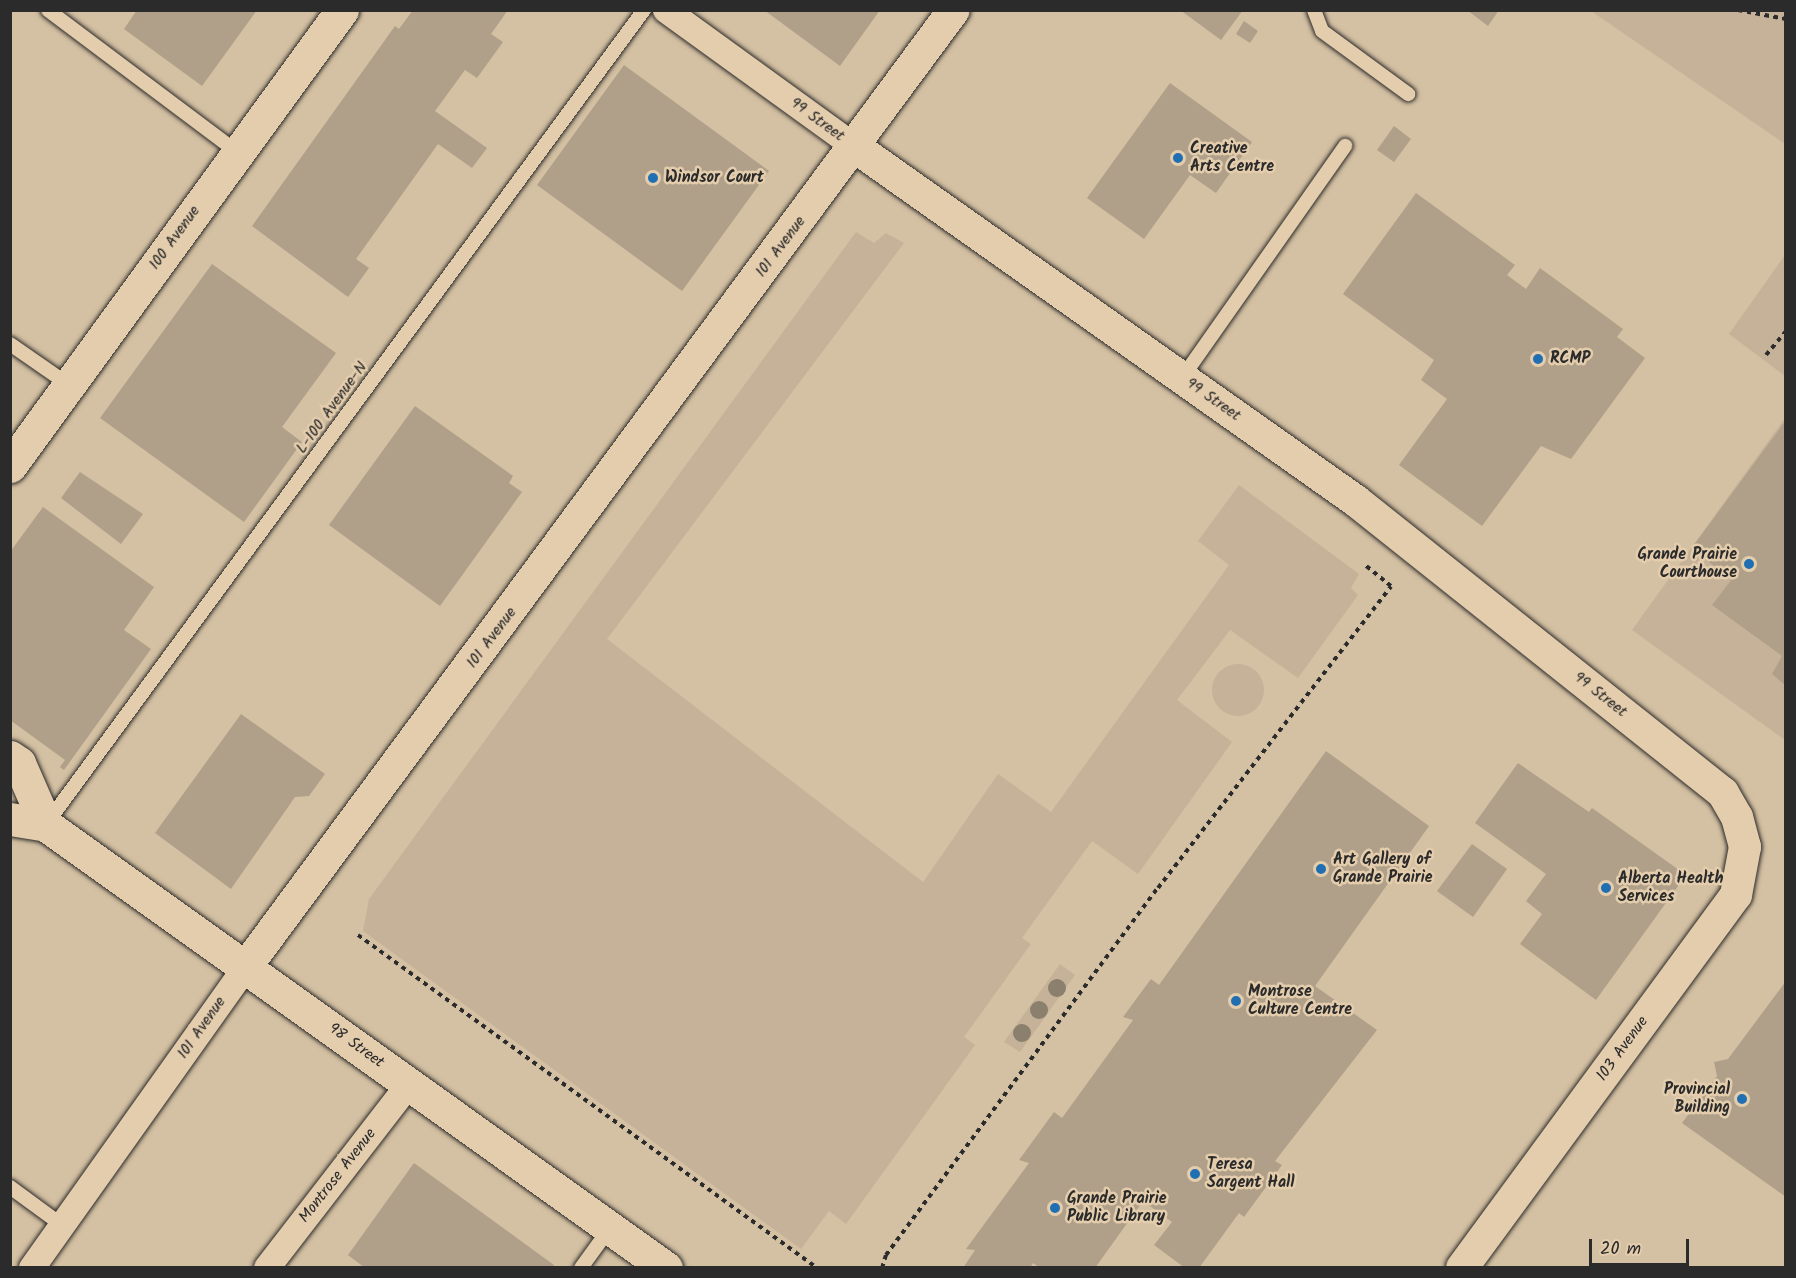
<!DOCTYPE html>
<style>
body{margin:0}
#map{position:relative;width:1796px;height:1278px;overflow:hidden;background:#e4cdad;font-family:Kalam,sans-serif}
div>[style]{position:absolute}
[style*='--x']{left:calc(var(--x)*1px);top:calc(var(--y)*1px);width:calc(var(--w)*1px);rotate:calc(var(--a)*1deg)}
.built>*{inset:0;background:#d4c0a2}
.green>*{inset:0;background:#c6b298}
.round{border-radius:50%}
.building>*{inset:0;background:#b0a089}
.path>*{height:4px;margin-top:-2px;transform-origin:0;background:repeating-linear-gradient(90deg,#2b2b2b 0 4.5px,transparent 0 9px)}
.roads{filter:drop-shadow(0 0 2px #2b2b2b) drop-shadow(0 0 2px #2b2b2b)}
.service>*{height:14px;margin:-7px;padding:0 7px;transform-origin:7px;border-radius:7px;background:#e4cdad}
.minor>*{height:26px;margin:-13px;padding:0 13px;transform-origin:13px;border-radius:13px;background:#e4cdad}
.tertiary>*{height:32px;margin:-16px;padding:0 16px;transform-origin:16px;border-radius:16px;background:#e4cdad}
.secondary>*{height:33px;margin:-16.5px;padding:0 16.5px;transform-origin:16.5px;border-radius:16.5px;background:#e4cdad}
.trees>*{width:18px;height:18px;margin:-9px;border-radius:50%;background:#8b7f6e}
.dots>*{width:16px;height:16px;translate:-50% -50%;box-sizing:border-box;border:3px solid #e4cdad;border-radius:50%}
span{translate:-50% -50%;white-space:nowrap;text-align:center;line-height:1.15;-webkit-text-stroke:5px #e4cdad;paint-order:stroke}
.street-label{font-size:16px;color:#2b2b2b}
.poi-label{font-size:16px;color:#2b2b2b;font-weight:700}
.left{translate:0 -50%;text-align:left}
.right{translate:-100% -50%;text-align:right}
.frame{position:absolute;inset:0;border:12px solid #2b2b2b;pointer-events:none}
.scale{position:absolute;left:1589px;top:1239px;width:100px;height:27px;box-sizing:border-box;border:3px solid #2b2b2b;border-top:0;padding-left:8px;font-size:18px;line-height:21px;white-space:nowrap;color:#2b2b2b;-webkit-text-stroke:4px #e4cdad;paint-order:stroke}
</style>
<div id="map">
<div class="built">
<i style="clip-path:polygon(11px 11px,1785px 11px,1785px 1267px,11px 1267px)"></i>
</div>
<div class="green">
<i style="clip-path:polygon(1591px 11px,1785px 11px,1785px 144px)"></i>
<i style="clip-path:polygon(856px 232px,874px 243px,886px 233px,904px 243px,607px 639px,923px 882px,998px 774px,1051px 812px,1229px 565px,1198px 541px,1239px 485px,1359px 574px,1351px 588px,1358px 595px,1298px 678px,1230px 630px,1177px 700px,1232px 742px,1138px 874px,1092px 841px,1022px 938px,1031px 944px,964px 1037px,975px 1045px,846px 1224px,829px 1211px,801px 1249px,363px 931px,369px 899px)"></i>
<i style="clip-path:polygon(1785px 255px,1785px 376px,1729px 334px)"></i>
<i style="clip-path:polygon(1785px 418px,1785px 740px,1632px 630px)"></i>
<i class="round" style="left:1212px;top:664px;width:52px;height:52px"></i>
<i style="clip-path:polygon(1060px 964px,1075px 975px,1020px 1052px,1004px 1042px)"></i>
</div>
<div class="building">
<i style="clip-path:polygon(137px 10px,257px 10px,202px 86px,124px 29px)"></i>
<i style="clip-path:polygon(413px 10px,508px 10px,491px 34px,503px 42px,477px 78px,465px 70px,435px 111px,487px 148px,472px 168px,438px 144px,356px 259px,369px 268px,348px 297px,252px 226px,395px 26px,399px 29px)"></i>
<i style="clip-path:polygon(764px 10px,880px 10px,840px 66px)"></i>
<i style="clip-path:polygon(1180px 10px,1243px 10px,1221px 40px)"></i>
<i style="clip-path:polygon(1467px 10px,1499px 10px,1488px 26px)"></i>
<i style="clip-path:polygon(1244px 21px,1258px 31px,1250px 43px,1236px 34px)"></i>
<i style="clip-path:polygon(624px 65px,769px 171px,682px 291px,537px 185px)"></i>
<i style="clip-path:polygon(1170px 83px,1252px 142px,1216px 193px,1190px 175px,1144px 239px,1087px 198px)"></i>
<i style="clip-path:polygon(1394px 126px,1411px 139px,1394px 162px,1377px 150px)"></i>
<i style="clip-path:polygon(1416px 193px,1515px 265px,1507px 275px,1526px 289px,1540px 268px,1623px 329px,1617px 337px,1645px 358px,1571px 459px,1541px 446px,1482px 526px,1399px 465px,1447px 399px,1421px 380px,1434px 360px,1343px 294px)"></i>
<i style="clip-path:polygon(212px 264px,336px 353px,282px 427px,302px 442px,244px 522px,100px 418px)"></i>
<i style="clip-path:polygon(415px 406px,513px 476px,509px 483px,522px 492px,440px 606px,329px 525px)"></i>
<i style="clip-path:polygon(1786px 420px,1786px 686px,1772px 674px,1782px 656px,1712px 605px,1732px 579px,1691px 549px)"></i>
<i style="clip-path:polygon(80px 472px,143px 514px,121px 544px,61px 498px)"></i>
<i style="clip-path:polygon(43px 507px,154px 587px,124px 630px,151px 649px,64px 770px,60px 767px,65px 760px,10px 720px,10px 552px)"></i>
<i style="clip-path:polygon(241px 714px,325px 774px,309px 796px,295px 797px,231px 889px,155px 833px)"></i>
<i style="clip-path:polygon(1326px 751px,1429px 826px,1315px 986px,1377px 1030px,1275px 1161px,1282px 1165px,1244px 1217px,1239px 1213px,1199px 1268px,1185px 1268px,1154px 1245px,1172px 1222px,1143px 1201px,1095px 1268px,1040px 1268px,1033px 1263px,1030px 1268px,963px 1268px,975px 1250px,966px 1249px,1029px 1163px,1019px 1160px,1054px 1112px,1062px 1118px,1133px 1020px,1123px 1017px,1151px 979px,1159px 985px)"></i>
<i style="clip-path:polygon(1518px 763px,1589px 812px,1592px 808px,1686px 875px,1596px 1000px,1520px 944px,1542px 914px,1526px 901px,1546px 874px,1475px 823px)"></i>
<i style="clip-path:polygon(1472px 844px,1507px 869px,1473px 917px,1437px 891px)"></i>
<i style="clip-path:polygon(1786px 981px,1786px 1197px,1682px 1123px,1717px 1076px,1714px 1062px,1728px 1059px)"></i>
<i style="clip-path:polygon(414px 1163px,554px 1265px,553px 1268px,365px 1268px,348px 1255px)"></i>
</div>
<div class="path">
<i style="--x:1738;--y:10;--w:49;--a:10.6"></i>
<i style="--x:1766;--y:355;--w:31;--a:-50"></i>
<i style="--x:358;--y:935;--w:567;--a:35.96"></i>
<i style="--x:882;--y:1268;--w:14;--a:-73"></i>
<i style="--x:886;--y:1255;--w:457;--a:-53.5"></i>
<i style="--x:1158;--y:888;--w:381;--a:-52.3"></i>
<i style="--x:1391;--y:586;--w:32;--a:-141"></i>
</div>
<div class="roads">
<div class="service">
<i style="--x:48;--y:10;--w:236;--a:36.9"></i>
<i style="--x:1314;--y:10;--w:22;--a:69"></i>
<i style="--x:1322;--y:31;--w:107;--a:36.2"></i>
<i style="--x:10;--y:344;--w:72;--a:34.8"></i>
<i style="--x:1182;--y:378;--w:284;--a:-54.9"></i>
<i style="--x:47;--y:823;--w:1009;--a:-53.71"></i>
<i style="--x:10;--y:1187;--w:64;--a:36.2"></i>
<i style="--x:581;--y:1268;--w:49;--a:-54.1"></i>
</div>
<div class="minor">
<i style="--x:666;--y:10;--w:233;--a:35.9"></i>
<i style="--x:32;--y:1268;--w:369;--a:-54.6"></i>
<i style="--x:267;--y:1268;--w:232;--a:-52.3"></i>
</div>
<div class="tertiary">
<i style="--x:855;--y:147;--w:613;--a:35.24"></i>
<i style="--x:1356;--y:501;--w:469;--a:38.5"></i>
<i style="--x:1723;--y:793;--w:28;--a:60"></i>
<i style="--x:1737;--y:817;--w:31;--a:75"></i>
<i style="--x:1745;--y:847;--w:49;--a:100.6"></i>
<i style="--x:1736;--y:895;--w:463;--a:126.3"></i>
<i style="--x:246;--y:967;--w:1190;--a:-53.51"></i>
</div>
<div class="secondary">
<i style="--x:10;--y:466;--w:564;--a:-53.94"></i>
<i style="--x:10;--y:757;--w:11;--a:34"></i>
<i style="--x:19;--y:763;--w:68;--a:66.5"></i>
<i style="--x:10;--y:819;--w:36;--a:9"></i>
<i style="--x:46;--y:825;--w:762;--a:35.55"></i>
</div>
</div>
<div class="trees">
<i style="left:1057px;top:988px"></i>
<i style="left:1039px;top:1010px"></i>
<i style="left:1022px;top:1033px"></i>
</div>
<div class="dots">
<i style="left:1178px;top:158px;background:#1f6fb2"></i>
<i style="left:653px;top:178px;background:#1f6fb2"></i>
<i style="left:1538px;top:359px;background:#1f6fb2"></i>
<i style="left:1749px;top:564px;background:#1f6fb2"></i>
<i style="left:1321px;top:869px;background:#1f6fb2"></i>
<i style="left:1606px;top:888px;background:#1f6fb2"></i>
<i style="left:1236px;top:1001px;background:#1f6fb2"></i>
<i style="left:1742px;top:1099px;background:#1f6fb2"></i>
<i style="left:1195px;top:1174px;background:#1f6fb2"></i>
<i style="left:1055px;top:1208px;background:#1f6fb2"></i>
</div>
<div class="street-label">
<span style="left:817px;top:120px;rotate:36deg">99 Street</span>
<span style="left:175px;top:238px;rotate:-54deg">100 Avenue</span>
<span style="left:781px;top:247px;rotate:-53deg">101 Avenue</span>
<span style="left:1213px;top:400px;rotate:35deg">99 Street</span>
<span style="left:332px;top:408px;rotate:-54deg">L-100 Avenue-N</span>
<span style="left:492px;top:638px;rotate:-53deg">101 Avenue</span>
<span style="left:1600px;top:695px;rotate:38deg">99 Street</span>
<span style="left:202px;top:1028px;rotate:-55deg">101 Avenue</span>
<span style="left:356px;top:1046px;rotate:36deg">98 Street</span>
<span style="left:1623px;top:1049px;rotate:-54deg">103 Avenue</span>
<span style="left:338px;top:1176px;rotate:-52deg">Montrose Avenue</span>
</div>
<div class="poi-label">
<span class="left" style="left:1190px;top:158px">Creative<br>Arts Centre</span>
<span class="left" style="left:665px;top:178px">Windsor Court</span>
<span class="left" style="left:1550px;top:359px">RCMP</span>
<span class="right" style="left:1737px;top:564px">Grande Prairie<br>Courthouse</span>
<span class="left" style="left:1333px;top:869px">Art Gallery of<br>Grande Prairie</span>
<span class="left" style="left:1618px;top:888px">Alberta Health<br>Services</span>
<span class="left" style="left:1248px;top:1001px">Montrose<br>Culture Centre</span>
<span class="right" style="left:1730px;top:1099px">Provincial<br>Building</span>
<span class="left" style="left:1207px;top:1174px">Teresa<br>Sargent Hall</span>
<span class="left" style="left:1067px;top:1208px">Grande Prairie<br>Public Library</span>
</div>
<div class="frame"></div>
<div class="scale">20 m</div>
</div>
